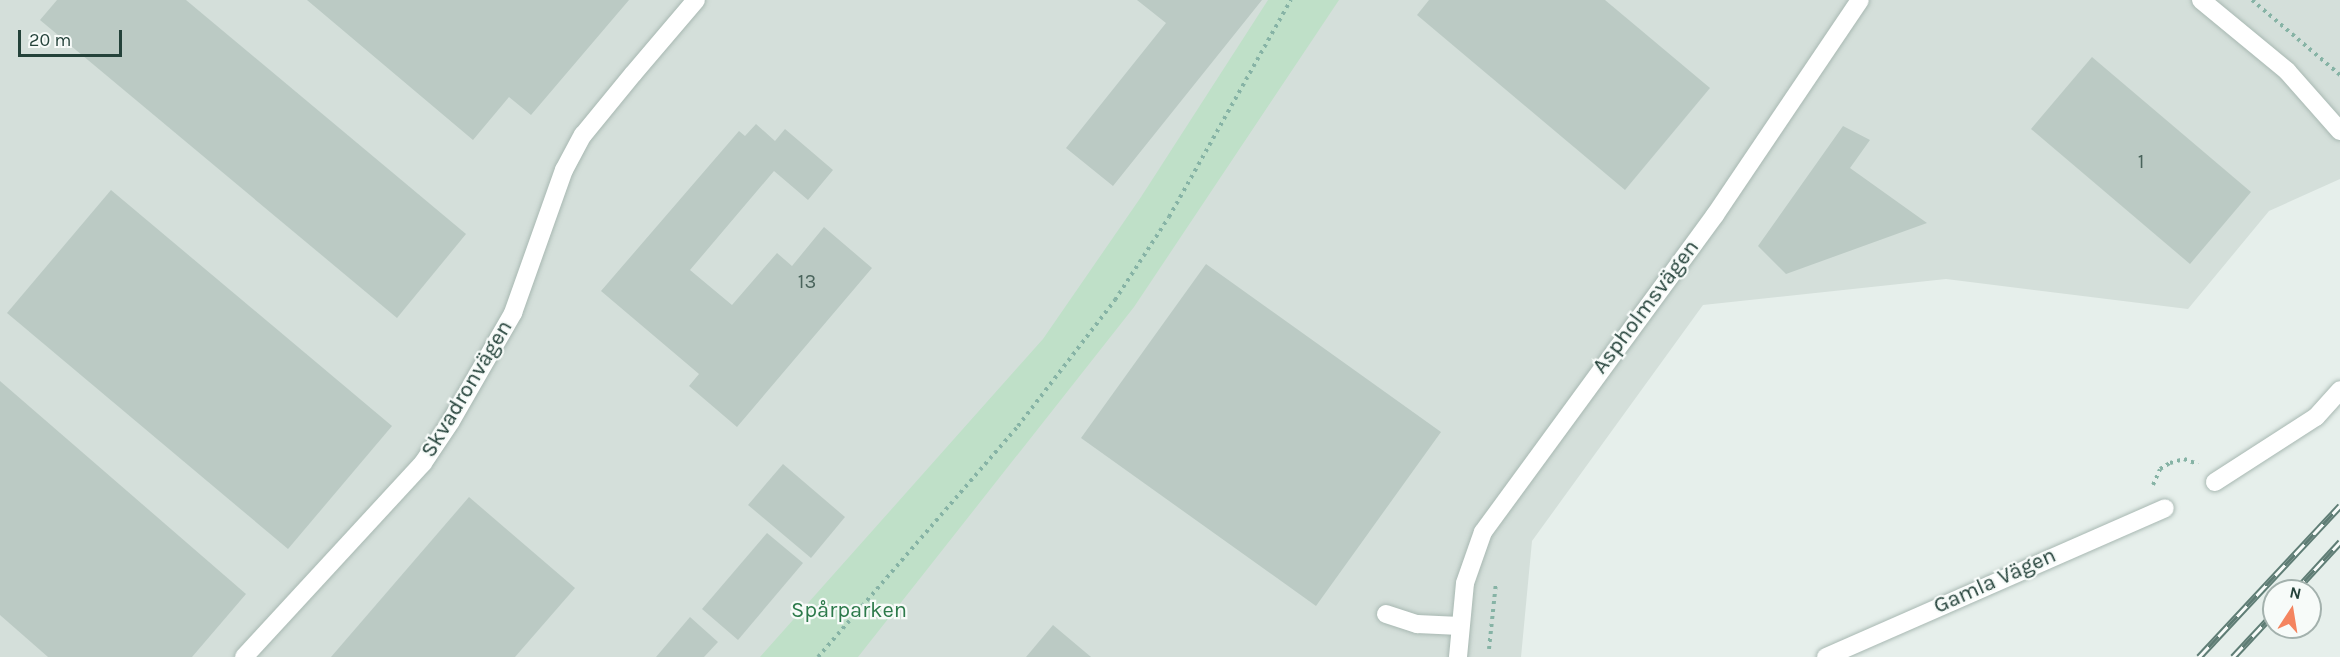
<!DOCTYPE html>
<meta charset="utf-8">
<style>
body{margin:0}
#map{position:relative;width:2340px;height:657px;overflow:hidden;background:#e6efeb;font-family:Karla,sans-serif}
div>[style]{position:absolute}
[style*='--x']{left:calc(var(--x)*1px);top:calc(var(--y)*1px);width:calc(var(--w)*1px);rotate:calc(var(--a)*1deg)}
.built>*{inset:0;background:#d4dfda}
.green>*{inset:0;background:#bfe0c8}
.building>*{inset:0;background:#bbcac4}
.path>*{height:4px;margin-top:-2px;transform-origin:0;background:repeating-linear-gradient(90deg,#86b3a5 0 3px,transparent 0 7.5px)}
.roads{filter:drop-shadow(0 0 2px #a8b8b2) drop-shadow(0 0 2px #a8b8b2)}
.lane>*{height:18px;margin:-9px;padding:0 9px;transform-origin:9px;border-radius:9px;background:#fff}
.street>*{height:18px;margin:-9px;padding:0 9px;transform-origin:9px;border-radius:9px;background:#fff}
.rail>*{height:7px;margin-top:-3.5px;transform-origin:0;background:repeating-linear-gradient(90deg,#f7fbf9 0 14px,#5f7d75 0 28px);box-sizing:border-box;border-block:2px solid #5f7d75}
span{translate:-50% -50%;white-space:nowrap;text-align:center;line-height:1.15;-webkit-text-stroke:4.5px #f7fbf9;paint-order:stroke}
.number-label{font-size:20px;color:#4a645c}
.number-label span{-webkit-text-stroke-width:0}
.street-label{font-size:22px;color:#24423a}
.park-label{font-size:22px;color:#2d7a4b}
.north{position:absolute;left:2262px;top:579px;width:60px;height:60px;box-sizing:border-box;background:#f7fbf9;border:2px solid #a3b1ad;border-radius:50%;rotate:12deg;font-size:16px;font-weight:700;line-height:24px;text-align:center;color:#24423a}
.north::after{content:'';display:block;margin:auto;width:21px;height:27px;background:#f4845f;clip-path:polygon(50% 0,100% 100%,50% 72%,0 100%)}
.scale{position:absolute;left:18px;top:30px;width:104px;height:27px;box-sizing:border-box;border:3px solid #24423a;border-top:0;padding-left:8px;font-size:18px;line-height:21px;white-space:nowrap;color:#24423a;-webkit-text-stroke:4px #f7fbf9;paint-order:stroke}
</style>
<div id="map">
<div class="built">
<i style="clip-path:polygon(0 0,2340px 0,2340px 179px,2269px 211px,2188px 309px,1946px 279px,1703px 305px,1532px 541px,1521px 657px,0 657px)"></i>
</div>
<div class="green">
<i style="clip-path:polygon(1268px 0,1339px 0,1134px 307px,858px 657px,760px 657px,1043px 339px,1141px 197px)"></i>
</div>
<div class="building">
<i style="clip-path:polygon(57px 0,186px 0,466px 234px,397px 318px,40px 20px)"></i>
<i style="clip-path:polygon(307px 0,629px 0,531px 115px,509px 97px,473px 140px)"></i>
<i style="clip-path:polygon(1137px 0,1262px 0,1113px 186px,1066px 148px,1166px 23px)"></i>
<i style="clip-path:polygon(1429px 0,1605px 0,1710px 88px,1625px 190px,1417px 15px)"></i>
<i style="clip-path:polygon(2092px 57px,2251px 192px,2190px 264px,2031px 129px)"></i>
<i style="clip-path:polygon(756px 124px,775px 141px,785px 129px,833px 170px,808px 200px,774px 171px,690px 270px,732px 305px,777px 253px,792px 266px,824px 227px,872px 268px,737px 427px,689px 386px,699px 374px,601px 291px,739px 131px,745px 136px)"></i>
<i style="clip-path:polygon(1843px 126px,1870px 140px,1850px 168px,1927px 223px,1786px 274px,1758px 246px)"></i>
<i style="clip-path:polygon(111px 190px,392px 426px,288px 549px,7px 313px)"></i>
<i style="clip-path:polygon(1206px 264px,1441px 432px,1316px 606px,1081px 438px)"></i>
<i style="clip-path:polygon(0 381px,246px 594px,192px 657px,48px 657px,0 615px)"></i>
<i style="clip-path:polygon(783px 464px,845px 517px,811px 558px,748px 505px)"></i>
<i style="clip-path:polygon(469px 497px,575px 588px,515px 657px,331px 657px)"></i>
<i style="clip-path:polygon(767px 533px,803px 563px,738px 640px,702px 609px)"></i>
<i style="clip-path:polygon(690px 617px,718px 642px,704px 657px,656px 657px)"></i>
<i style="clip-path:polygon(1053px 625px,1091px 657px,1026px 657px)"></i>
</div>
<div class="path">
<i style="--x:2252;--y:0;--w:116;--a:40.4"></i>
<i style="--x:2153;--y:485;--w:17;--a:-66"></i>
<i style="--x:2160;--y:469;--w:12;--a:-31"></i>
<i style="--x:2170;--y:463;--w:15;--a:-16"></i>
<i style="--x:2184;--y:459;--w:15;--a:20"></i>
<i style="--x:1489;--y:649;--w:67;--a:-84"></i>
<i style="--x:818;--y:657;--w:306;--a:-49.1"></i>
<i style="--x:1018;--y:426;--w:159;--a:-52.4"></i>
<i style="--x:1115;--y:300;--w:99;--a:-57"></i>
<i style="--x:1169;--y:217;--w:249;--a:-60.7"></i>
</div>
<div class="roads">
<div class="lane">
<i style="--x:244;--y:657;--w:264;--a:-47.3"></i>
<i style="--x:423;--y:463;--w:50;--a:-56.3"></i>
<i style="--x:451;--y:421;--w:125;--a:-60.1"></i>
<i style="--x:513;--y:313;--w:152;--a:-70.4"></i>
<i style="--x:564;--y:170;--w:40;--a:-62"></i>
<i style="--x:583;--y:135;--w:79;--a:-50.7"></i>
</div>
<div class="street">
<i style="--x:2201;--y:0;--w:112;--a:39.5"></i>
<i style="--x:2287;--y:71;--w:80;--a:48.5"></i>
<i style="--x:633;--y:74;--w:97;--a:-49.6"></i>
<i style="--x:2215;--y:482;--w:120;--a:-32.8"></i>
<i style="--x:2316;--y:417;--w:36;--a:-48"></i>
<i style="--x:1386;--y:614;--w:33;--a:18"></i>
<i style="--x:1417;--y:624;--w:43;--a:2.7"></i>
<i style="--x:1458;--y:657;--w:74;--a:-84.6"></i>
<i style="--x:1465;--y:583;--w:54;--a:-70.6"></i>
<i style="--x:1483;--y:532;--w:393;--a:-53.8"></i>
<i style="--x:1715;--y:215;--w:259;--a:-56"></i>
<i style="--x:1826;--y:657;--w:370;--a:-23.7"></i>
</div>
</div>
<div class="rail">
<i style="--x:2295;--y:591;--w:67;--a:-47.4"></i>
<i style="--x:2199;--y:657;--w:207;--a:-47"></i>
<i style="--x:2233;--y:657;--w:60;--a:-47"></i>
</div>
<div class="number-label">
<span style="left:2141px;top:161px">1</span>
<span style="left:807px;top:281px">13</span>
</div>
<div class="street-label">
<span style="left:1646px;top:307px;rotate:-53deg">Aspholmsvägen</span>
<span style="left:467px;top:389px;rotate:-59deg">Skvadronvägen</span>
<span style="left:1995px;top:581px;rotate:-24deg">Gamla Vägen</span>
</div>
<div class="park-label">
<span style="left:849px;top:611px">Spårparken</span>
</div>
<div class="north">N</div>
<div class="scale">20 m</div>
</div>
